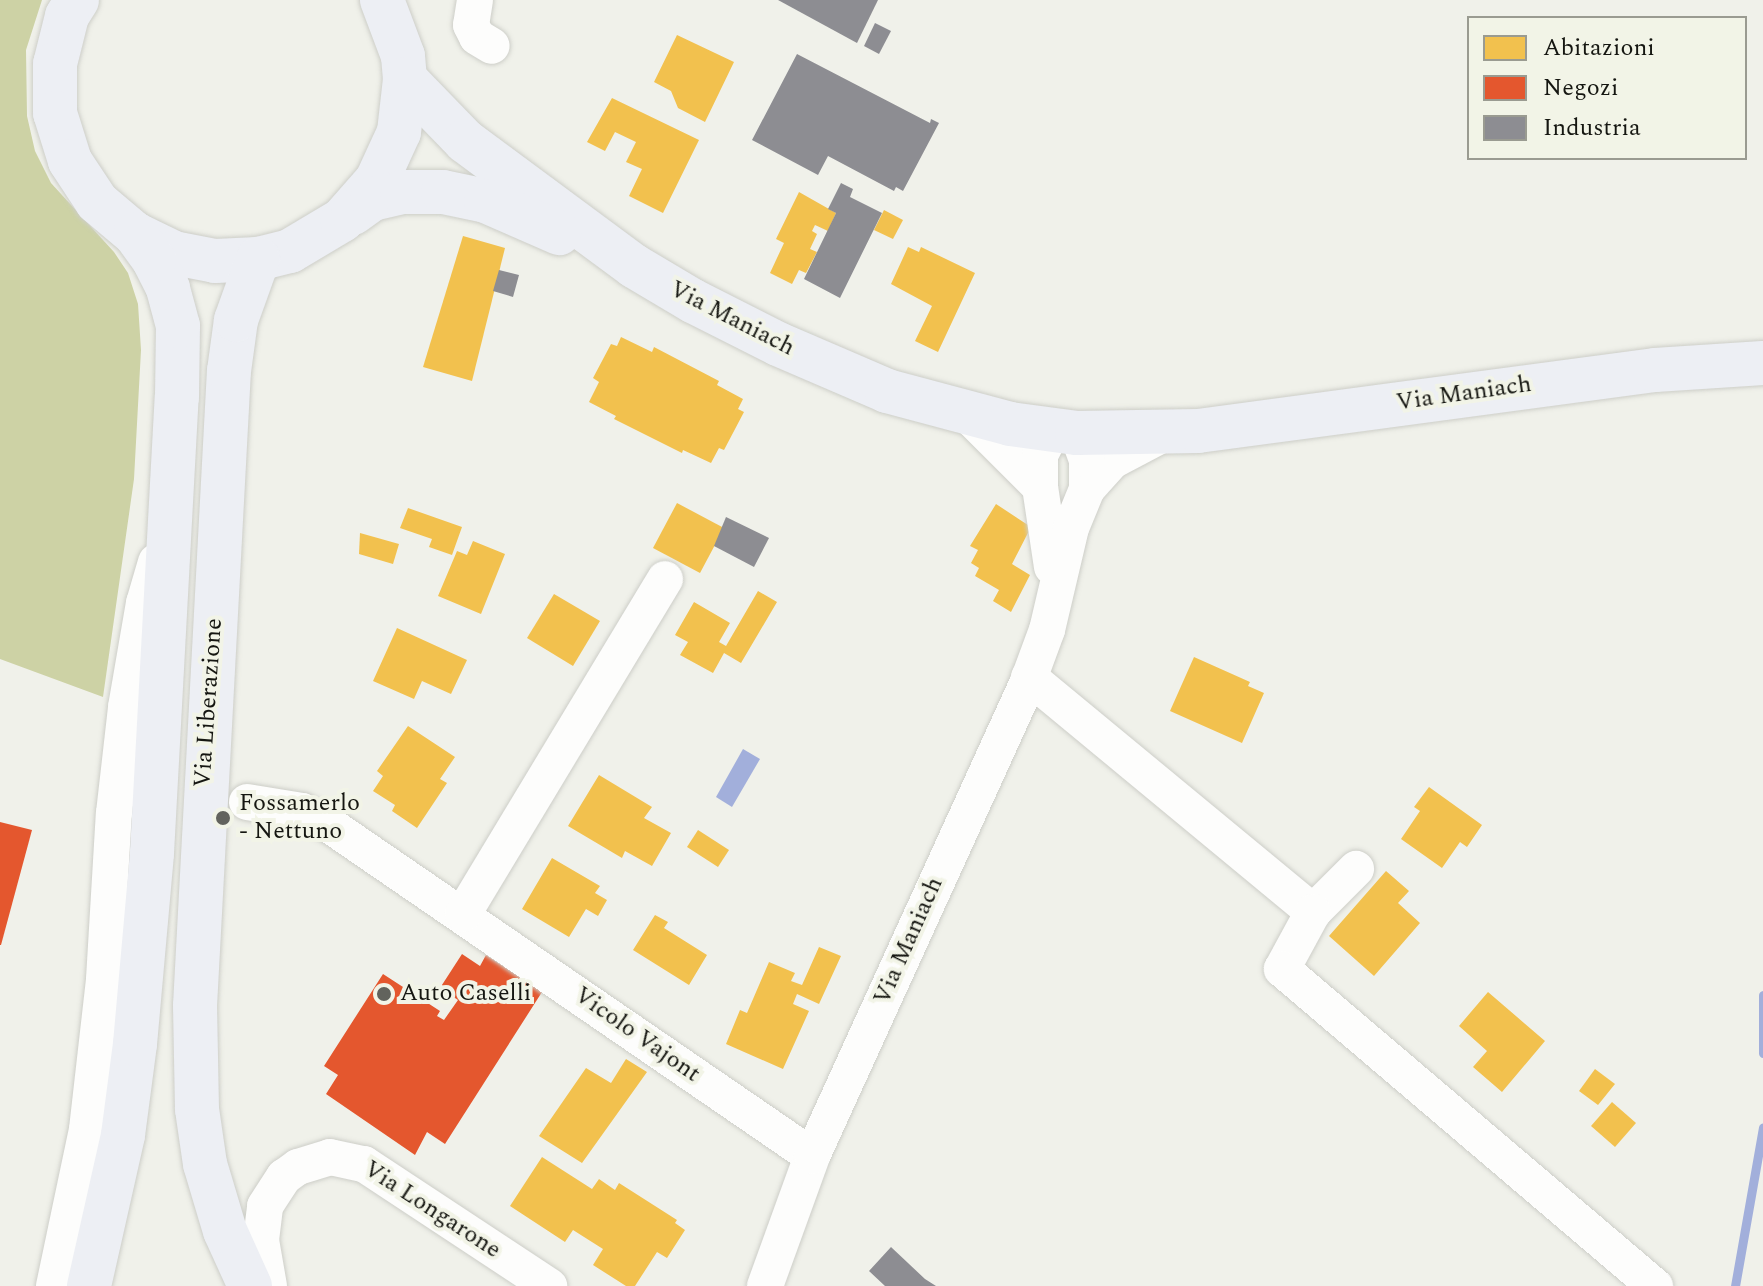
<!DOCTYPE html>
<style>
body{margin:0}
#map{position:relative;width:1763px;height:1286px;overflow:hidden;background:#f0f1ea;font-family:Spectral,serif}
div>[style]{position:absolute}
[style*='--x']{left:calc(var(--x)*1px);top:calc(var(--y)*1px);width:calc(var(--w)*1px);rotate:calc(var(--a)*1deg)}
.forest>*{inset:0;background:#cdd2a5}
.water>*{inset:0;background:#a2afdb}
.homes>*{inset:0;background:#f2c14e}
.shops>*{inset:0;background:#e4572e}
.industry>*{inset:0;background:#8d8d92}
.stream>*{height:9px;margin:-4.5px;padding:0 4.5px;transform-origin:4.5px;border-radius:4.5px;background:#a2afdb}
.roads{filter:drop-shadow(0 0 2px #cdcec8) drop-shadow(0 0 2px #cdcec8)}
.minor>*{height:36px;margin:-18px;padding:0 18px;transform-origin:18px;border-radius:18px;background:#fdfdfc}
.major>*{height:44px;margin:-22px;padding:0 22px;transform-origin:22px;border-radius:22px;background:#edeff4}
.dots>*{width:22px;height:22px;translate:-50% -50%;box-sizing:border-box;border:4px solid #f2f4e7;border-radius:50%}
span{translate:-50% -50%;white-space:nowrap;text-align:center;line-height:1.15;-webkit-text-stroke:8px #f2f4e7;paint-order:stroke}
.street-label{font-size:24px;color:#151611}
.poi-label{font-size:24px;color:#151611}
.left{translate:0 -50%;text-align:left}
.legend{position:absolute;left:1467px;top:16px;width:280px;height:144px;box-sizing:border-box;background:#f2f4e7;border:2px solid #9a9b91;margin:0;padding:10px 14px;list-style:none;font-size:24px;color:#151611}
.legend li{display:flex;align-items:center;gap:16px;height:40px}
.legend b{width:40px;border:2px solid #9a9b91}
</style>
<div id="map">
<div class="forest">
<i style="clip-path:polygon(0 0,42px 0,26px 50px,27px 116px,35px 151px,51px 183px,114px 252px,128px 273px,138px 304px,141px 350px,134px 479px,103px 697px,0 659px)"></i>
</div>
<div class="water">
<i style="clip-path:polygon(743px 749px,760px 759px,732px 807px,716px 797px)"></i>
</div>
<div class="homes">
<i style="clip-path:polygon(677px 35px,734px 62px,705px 122px,678px 108px,671px 91px,654px 82px)"></i>
<i style="clip-path:polygon(612px 98px,699px 140px,663px 213px,629px 196px,642px 169px,626px 162px,636px 142px,615px 132px,605px 151px,587px 142px)"></i>
<i style="clip-path:polygon(799px 192px,836px 213px,828px 231px,815px 225px,812px 231px,817px 234px,810px 249px,817px 252px,806px 273px,799px 270px,792px 284px,770px 273px,784px 243px,776px 239px)"></i>
<i style="clip-path:polygon(884px 210px,903px 220px,893px 239px,874px 230px)"></i>
<i style="clip-path:polygon(463px 236px,505px 248px,472px 381px,423px 367px)"></i>
<i style="clip-path:polygon(908px 247px,919px 252px,921px 247px,975px 273px,938px 352px,915px 341px,932px 306px,891px 284px)"></i>
<i style="clip-path:polygon(621px 337px,652px 352px,654px 347px,719px 381px,717px 385px,743px 399px,738px 409px,744px 412px,724px 450px,719px 448px,711px 463px,683px 450px,682px 453px,614px 419px,616px 416px,589px 402px,599px 382px,593px 378px,611px 344px,617px 346px)"></i>
<i style="clip-path:polygon(677px 503px,724px 528px,700px 573px,653px 548px)"></i>
<i style="clip-path:polygon(996px 504px,1031px 527px,1012px 564px,1030px 575px,1011px 612px,993px 601px,999px 590px,975px 576px,979px 568px,971px 563px,978px 550px,970px 546px)"></i>
<i style="clip-path:polygon(408px 508px,462px 527px,452px 555px,429px 547px,432px 539px,400px 528px)"></i>
<i style="clip-path:polygon(360px 533px,399px 544px,393px 564px,359px 554px)"></i>
<i style="clip-path:polygon(473px 541px,505px 554px,481px 614px,438px 596px,457px 551px,467px 555px)"></i>
<i style="clip-path:polygon(758px 591px,777px 602px,741px 663px,724px 653px,713px 673px,680px 655px,688px 642px,675px 635px,694px 602px,730px 623px,719px 642px,726px 646px)"></i>
<i style="clip-path:polygon(554px 594px,600px 621px,573px 666px,527px 638px)"></i>
<i style="clip-path:polygon(397px 628px,467px 660px,451px 694px,422px 681px,414px 699px,373px 681px)"></i>
<i style="clip-path:polygon(1194px 657px,1250px 682px,1248px 686px,1264px 693px,1242px 743px,1170px 711px)"></i>
<i style="clip-path:polygon(408px 726px,455px 757px,440px 779px,447px 783px,417px 828px,392px 811px,395px 805px,373px 791px,383px 776px,377px 771px)"></i>
<i style="clip-path:polygon(599px 775px,652px 807px,644px 818px,671px 833px,652px 866px,625px 851px,622px 858px,568px 826px)"></i>
<i style="clip-path:polygon(1429px 787px,1482px 825px,1467px 847px,1460px 842px,1442px 868px,1401px 839px,1420px 811px,1414px 807px)"></i>
<i style="clip-path:polygon(698px 830px,729px 850px,718px 867px,687px 847px)"></i>
<i style="clip-path:polygon(552px 858px,600px 886px,595px 893px,607px 900px,598px 916px,586px 909px,569px 937px,522px 909px)"></i>
<i style="clip-path:polygon(1386px 871px,1409px 891px,1398px 903px,1420px 923px,1374px 976px,1329px 936px)"></i>
<i style="clip-path:polygon(655px 915px,668px 922px,664px 928px,707px 955px,689px 985px,633px 950px)"></i>
<i style="clip-path:polygon(819px 947px,841px 956px,819px 1004px,797px 994px,793px 1004px,809px 1011px,783px 1069px,726px 1044px,740px 1010px,747px 1013px,769px 962px,795px 973px,791px 981px,802px 985px)"></i>
<i style="clip-path:polygon(1488px 992px,1545px 1041px,1502px 1092px,1473px 1067px,1487px 1051px,1459px 1026px)"></i>
<i style="clip-path:polygon(626px 1059px,647px 1072px,582px 1163px,539px 1136px,586px 1068px,611px 1083px)"></i>
<i style="clip-path:polygon(1595px 1069px,1615px 1084px,1598px 1105px,1579px 1091px)"></i>
<i style="clip-path:polygon(1612px 1102px,1636px 1123px,1615px 1147px,1591px 1126px)"></i>
<i style="clip-path:polygon(542px 1157px,592px 1189px,599px 1179px,615px 1190px,619px 1183px,677px 1220px,675px 1223px,685px 1230px,667px 1258px,657px 1252px,635px 1286px,626px 1286px,593px 1265px,603px 1249px,573px 1230px,565px 1242px,510px 1206px)"></i>
</div>
<div class="shops">
<i style="clip-path:polygon(0 822px,32px 830px,1px 945px,0 945px)"></i>
<i style="clip-path:polygon(462px 954px,480px 966px,486px 955px,542px 992px,445px 1144px,427px 1132px,415px 1155px,326px 1094px,338px 1075px,324px 1066px,383px 974px,440px 1011px,437px 1016px,444px 1020px,458px 1000px,440px 988px)"></i>
</div>
<div class="industry">
<i style="clip-path:polygon(778px 0,878px 0,857px 43px)"></i>
<i style="clip-path:polygon(875px 23px,891px 31px,879px 54px,864px 46px)"></i>
<i style="clip-path:polygon(797px 54px,930px 123px,931px 119px,939px 123px,903px 191px,896px 187px,894px 191px,828px 156px,818px 175px,752px 140px)"></i>
<i style="clip-path:polygon(841px 183px,853px 189px,850px 197px,882px 213px,840px 298px,804px 279px,836px 213px,828px 209px)"></i>
<i style="clip-path:polygon(499px 270px,519px 275px,513px 297px,493px 291px)"></i>
<i style="clip-path:polygon(726px 517px,769px 538px,754px 567px,714px 546px)"></i>
<i style="clip-path:polygon(891px 1247px,925px 1279px,936px 1286px,885px 1286px,869px 1271px)"></i>
</div>
<div class="stream">
<i style="--x:1763;--y:995;--w:58;--a:90"></i>
<i style="--x:1735;--y:1286;--w:161;--a:-80"></i>
</div>
<div class="roads">
<div class="minor">
<i style="--x:475;--y:0;--w:25;--a:99"></i>
<i style="--x:471;--y:25;--w:13;--a:63"></i>
<i style="--x:477;--y:37;--w:17;--a:31"></i>
<i style="--x:968;--y:415;--w:102;--a:45"></i>
<i style="--x:1087;--y:489;--w:38;--a:-48"></i>
<i style="--x:1112;--y:461;--w:60;--a:-27.8"></i>
<i style="--x:1052;--y:567;--w:81;--a:-98.5"></i>
<i style="--x:1040;--y:487;--w:32;--a:-90"></i>
<i style="--x:1040;--y:455;--w:18;--a:-63"></i>
<i style="--x:1048;--y:439;--w:13;--a:-32"></i>
<i style="--x:1029;--y:677;--w:369;--a:39.6"></i>
<i style="--x:1313;--y:912;--w:61;--a:-45"></i>
<i style="--x:247;--y:802;--w:56;--a:9.3"></i>
<i style="--x:302;--y:811;--w:33;--a:27"></i>
<i style="--x:331;--y:826;--w:583;--a:34.45"></i>
<i style="--x:1313;--y:912;--w:65;--a:118.5"></i>
<i style="--x:1282;--y:969;--w:490;--a:40.4"></i>
<i style="--x:463;--y:914;--w:391;--a:-58.9"></i>
<i style="--x:54;--y:1286;--w:160;--a:-78.1"></i>
<i style="--x:87;--y:1129;--w:151;--a:-83.5"></i>
<i style="--x:104;--y:979;--w:166;--a:-86.6"></i>
<i style="--x:114;--y:813;--w:107;--a:-83.5"></i>
<i style="--x:126;--y:707;--w:106;--a:-80.2"></i>
<i style="--x:144;--y:603;--w:43;--a:-73.7"></i>
<i style="--x:269;--y:1286;--w:47;--a:-99.9"></i>
<i style="--x:261;--y:1240;--w:34;--a:-83"></i>
<i style="--x:265;--y:1206;--w:35;--a:-57"></i>
<i style="--x:284;--y:1177;--w:17;--a:-36"></i>
<i style="--x:298;--y:1167;--w:34;--a:-17"></i>
<i style="--x:330;--y:1157;--w:35;--a:12"></i>
<i style="--x:364;--y:1164;--w:222;--a:33.4"></i>
<i style="--x:765;--y:1286;--w:138;--a:-70.1"></i>
<i style="--x:812;--y:1156;--w:519;--a:-65.51"></i>
<i style="--x:1027;--y:684;--w:58;--a:-69.7"></i>
<i style="--x:1047;--y:630;--w:105;--a:-76.8"></i>
<i style="--x:1071;--y:528;--w:42;--a:-67.7"></i>
<i style="--x:1087;--y:489;--w:29;--a:-90"></i>
<i style="--x:1087;--y:460;--w:29;--a:-110"></i>
</div>
<div class="major">
<i style="--x:77;--y:0;--w:19;--a:122"></i>
<i style="--x:67;--y:16;--w:49;--a:104"></i>
<i style="--x:55;--y:64;--w:49;--a:90"></i>
<i style="--x:55;--y:113;--w:50;--a:72.6"></i>
<i style="--x:70;--y:161;--w:49;--a:56.6"></i>
<i style="--x:97;--y:202;--w:50;--a:40.1"></i>
<i style="--x:135;--y:234;--w:43;--a:26"></i>
<i style="--x:174;--y:253;--w:42;--a:11"></i>
<i style="--x:215;--y:261;--w:43;--a:-2.7"></i>
<i style="--x:258;--y:259;--w:33;--a:-14"></i>
<i style="--x:290;--y:251;--w:61;--a:-30.8"></i>
<i style="--x:342;--y:220;--w:53;--a:-48.8"></i>
<i style="--x:377;--y:180;--w:53;--a:-65.4"></i>
<i style="--x:399;--y:132;--w:53;--a:-83.5"></i>
<i style="--x:405;--y:79;--w:23;--a:-95"></i>
<i style="--x:403;--y:56;--w:60;--a:-110.6"></i>
<i style="--x:405;--y:79;--w:86;--a:45.9"></i>
<i style="--x:465;--y:141;--w:210;--a:36.5"></i>
<i style="--x:634;--y:266;--w:69;--a:30.7"></i>
<i style="--x:693;--y:301;--w:95;--a:26.8"></i>
<i style="--x:778;--y:344;--w:119;--a:23.3"></i>
<i style="--x:887;--y:391;--w:127;--a:15"></i>
<i style="--x:1010;--y:424;--w:68;--a:7.7"></i>
<i style="--x:1077;--y:433;--w:121;--a:-0.9"></i>
<i style="--x:1198;--y:431;--w:461;--a:-7.6"></i>
<i style="--x:1655;--y:370;--w:108;--a:-3.7"></i>
<i style="--x:353;--y:213;--w:24;--a:-36"></i>
<i style="--x:372;--y:199;--w:31;--a:-13"></i>
<i style="--x:402;--y:192;--w:41;--a:0"></i>
<i style="--x:443;--y:192;--w:44;--a:11.8"></i>
<i style="--x:486;--y:201;--w:80;--a:23.7"></i>
<i style="--x:89;--y:1286;--w:155;--a:-77.3"></i>
<i style="--x:123;--y:1135;--w:92;--a:-82.5"></i>
<i style="--x:135;--y:1044;--w:192;--a:-84.9"></i>
<i style="--x:152;--y:853;--w:457;--a:-86.9"></i>
<i style="--x:177;--y:397;--w:71;--a:-89.2"></i>
<i style="--x:178;--y:326;--w:39;--a:-105"></i>
<i style="--x:168;--y:288;--w:31;--a:-117"></i>
<i style="--x:154;--y:260;--w:32;--a:-126"></i>
<i style="--x:250;--y:1286;--w:60;--a:-114.4"></i>
<i style="--x:225;--y:1231;--w:70;--a:-106.6"></i>
<i style="--x:205;--y:1164;--w:56;--a:-98.3"></i>
<i style="--x:197;--y:1109;--w:103;--a:-91.1"></i>
<i style="--x:195;--y:1006;--w:636;--a:-86.94"></i>
<i style="--x:229;--y:371;--w:51;--a:-82.2"></i>
<i style="--x:236;--y:320;--w:65;--a:-70.2"></i>
</div>
</div>
<div class="dots">
<i style="left:223px;top:818px;background:#62635d"></i>
<i style="left:384px;top:994px;background:#62635d"></i>
</div>
<div class="street-label">
<span style="left:732px;top:319px;rotate:27deg">Via Maniach</span>
<span style="left:1464px;top:394px;rotate:-8deg">Via Maniach</span>
<span style="left:209px;top:703px;rotate:-86deg">Via Liberazione</span>
<span style="left:909px;top:941px;rotate:-66deg">Via Maniach</span>
<span style="left:637px;top:1035px;rotate:35deg">Vicolo Vajont</span>
<span style="left:432px;top:1210px;rotate:33deg">Via Longarone</span>
</div>
<div class="poi-label">
<span class="left" style="left:239px;top:818px">Fossamerlo<br>- Nettuno</span>
<span class="left" style="left:400px;top:994px">Auto Caselli</span>
</div>
<ul class="legend">
<li><b style="height:22px;background:#f2c14e"></b>Abitazioni</li>
<li><b style="height:22px;background:#e4572e"></b>Negozi</li>
<li><b style="height:22px;background:#8d8d92"></b>Industria</li>
</ul>
</div>
